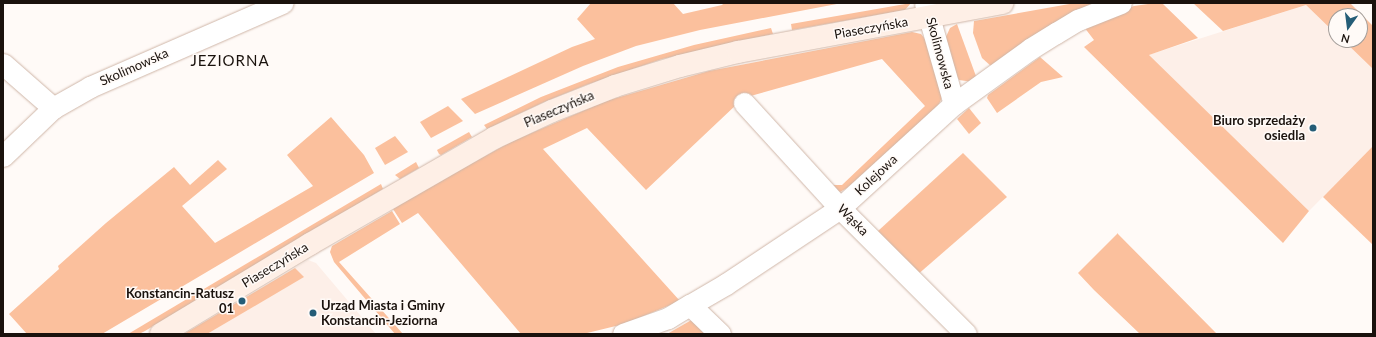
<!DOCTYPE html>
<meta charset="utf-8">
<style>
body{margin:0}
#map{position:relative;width:1376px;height:337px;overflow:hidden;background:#fffaf7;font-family:Lato,sans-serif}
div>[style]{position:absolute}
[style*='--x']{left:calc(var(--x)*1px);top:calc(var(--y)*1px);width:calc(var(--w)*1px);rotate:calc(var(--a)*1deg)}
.built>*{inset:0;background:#fdefe8}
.green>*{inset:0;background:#fbc09d}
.roads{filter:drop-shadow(0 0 1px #cfb6a8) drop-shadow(0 0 1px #cfb6a8)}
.street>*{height:21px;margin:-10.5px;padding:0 10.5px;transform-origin:10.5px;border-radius:10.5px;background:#fff}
.secondary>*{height:22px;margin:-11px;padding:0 11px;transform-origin:11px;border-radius:11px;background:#feefe6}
.dots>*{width:11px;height:11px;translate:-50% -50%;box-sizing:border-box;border:2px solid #fffaf7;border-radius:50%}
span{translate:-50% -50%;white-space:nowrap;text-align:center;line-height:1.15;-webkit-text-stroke:3px #fffaf7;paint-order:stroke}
.street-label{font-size:13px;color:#1a120d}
.poi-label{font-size:13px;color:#1a120d;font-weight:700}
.right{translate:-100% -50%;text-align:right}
.left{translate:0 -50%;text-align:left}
.quarter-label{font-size:15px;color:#1a120d;letter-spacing:1px}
.frame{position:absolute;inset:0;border:4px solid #1a120d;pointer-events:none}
.north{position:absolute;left:1328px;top:8px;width:40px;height:40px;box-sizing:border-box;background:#fffaf7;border:1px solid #a39d99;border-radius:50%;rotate:194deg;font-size:11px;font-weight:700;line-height:16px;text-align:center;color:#1a120d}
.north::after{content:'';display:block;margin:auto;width:14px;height:18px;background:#255d77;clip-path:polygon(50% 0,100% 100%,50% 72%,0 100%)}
</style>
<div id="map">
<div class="built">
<i style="clip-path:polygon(1306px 5px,1336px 34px,1336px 40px,1343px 40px,1373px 69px,1373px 146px,1309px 211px,1148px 55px)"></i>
<i style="clip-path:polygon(308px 260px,316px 263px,376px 334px,184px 334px)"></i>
</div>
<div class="green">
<i style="clip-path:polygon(591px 3px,673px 3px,683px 14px,722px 5px,724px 3px,842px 3px,700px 30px,636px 46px,583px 66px,475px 114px,461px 99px,572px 47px,595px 39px,577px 19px)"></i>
<i style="clip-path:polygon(911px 3px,905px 10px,792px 30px,791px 24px)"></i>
<i style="clip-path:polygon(1075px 3px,1103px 3px,992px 67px,982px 58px,973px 33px,974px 21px)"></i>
<i style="clip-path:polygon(1155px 3px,1163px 4px,1198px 38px,1149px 55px,1309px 211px,1283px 243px,1084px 47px,1094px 40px,1084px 27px,1090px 22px,1134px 6px)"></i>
<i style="clip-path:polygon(1193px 3px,1350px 3px,1373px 26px,1373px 69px,1343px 40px,1360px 40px,1360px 16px,1336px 16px,1336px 34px,1306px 5px,1223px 31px)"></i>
<i style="clip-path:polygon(957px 24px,977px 79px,973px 82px,959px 80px,954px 72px,945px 39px,950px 28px)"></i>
<i style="clip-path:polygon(771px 28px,773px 34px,662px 59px,586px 85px,544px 102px,487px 129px,484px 125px,541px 97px,618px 67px,694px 45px)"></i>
<i style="clip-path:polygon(912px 32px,921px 34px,929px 44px,943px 95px,940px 102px,934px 112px,847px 188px,840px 192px,834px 191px,833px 185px,842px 185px,925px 106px,882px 59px,747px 97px,737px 104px,646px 190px,587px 128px,543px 149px,680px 301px,624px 324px,583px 334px,521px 334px,418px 213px,402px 223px,393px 209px,439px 181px,513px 141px,606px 101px,709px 71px)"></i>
<i style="clip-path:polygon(1040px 57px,1063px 77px,1041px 82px,997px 113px,987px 98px,988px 95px)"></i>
<i style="clip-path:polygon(448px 106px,463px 121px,431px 138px,420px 122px)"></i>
<i style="clip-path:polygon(969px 108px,981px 123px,969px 134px,957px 119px)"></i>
<i style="clip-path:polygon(331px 117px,364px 155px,374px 173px,102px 334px,27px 334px,9px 314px,59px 269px,58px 266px,106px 223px,174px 167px,190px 185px,218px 160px,227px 169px,182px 206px,215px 243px,313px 186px,287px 155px)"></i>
<i style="clip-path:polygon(469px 132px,472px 137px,441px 155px,439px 154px,437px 150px)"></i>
<i style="clip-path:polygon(395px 136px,408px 152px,385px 165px,375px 148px)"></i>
<i style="clip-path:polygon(1373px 146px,1373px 245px,1323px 197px)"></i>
<i style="clip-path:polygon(963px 153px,1007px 197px,916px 276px,878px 237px,878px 231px)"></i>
<i style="clip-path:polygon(416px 162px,419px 168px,400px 179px,395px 175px)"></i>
<i style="clip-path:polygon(381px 184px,383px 189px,145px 331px,139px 334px,128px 334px)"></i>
<i style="clip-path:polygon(392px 211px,400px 224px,339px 262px,403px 334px,395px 334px,334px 262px,330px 252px,332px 246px)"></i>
<i style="clip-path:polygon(1118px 233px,1118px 234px,1217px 334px,1140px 334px,1094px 290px,1078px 273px)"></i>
<i style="clip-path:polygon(295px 268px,304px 277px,207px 334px,184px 334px)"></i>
<i style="clip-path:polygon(695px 318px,711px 334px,667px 334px)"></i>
</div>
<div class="roads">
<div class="street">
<i style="--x:925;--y:3;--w:105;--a:74"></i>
<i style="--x:3;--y:64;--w:67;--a:41.3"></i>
<i style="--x:744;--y:103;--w:142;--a:47.6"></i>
<i style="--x:840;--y:208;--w:178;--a:45"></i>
<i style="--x:3;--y:156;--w:69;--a:-43.8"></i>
<i style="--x:53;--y:108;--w:43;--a:-29.6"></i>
<i style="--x:90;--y:87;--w:210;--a:-23.6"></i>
<i style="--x:690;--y:305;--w:42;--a:44"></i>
<i style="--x:623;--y:334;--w:48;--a:-19.6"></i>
<i style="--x:668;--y:318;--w:26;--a:-31"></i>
<i style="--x:690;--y:305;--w:42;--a:-30.3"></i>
<i style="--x:726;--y:284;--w:137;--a:-33.7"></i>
<i style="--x:840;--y:208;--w:154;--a:-42.4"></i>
<i style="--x:954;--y:104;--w:94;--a:-35.9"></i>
<i style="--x:1030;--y:49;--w:31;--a:-32"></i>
<i style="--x:1056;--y:33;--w:26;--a:-31"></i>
<i style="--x:1078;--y:20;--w:46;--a:-21.6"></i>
</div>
<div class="secondary">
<i style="--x:161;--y:334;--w:174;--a:-31.1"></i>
<i style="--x:310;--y:244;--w:212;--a:-29.9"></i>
<i style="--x:494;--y:138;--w:64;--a:-25"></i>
<i style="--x:552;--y:111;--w:68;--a:-21.6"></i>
<i style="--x:615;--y:86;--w:68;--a:-17.1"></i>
<i style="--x:680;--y:66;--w:60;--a:-13.6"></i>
<i style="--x:738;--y:52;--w:269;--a:-10.5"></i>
</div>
</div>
<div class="dots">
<i style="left:1313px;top:128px;background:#255d77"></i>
<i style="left:242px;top:301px;background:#255d77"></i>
<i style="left:313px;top:313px;background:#255d77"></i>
</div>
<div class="street-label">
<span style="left:871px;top:28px;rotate:-10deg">Piaseczyńska</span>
<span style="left:940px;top:53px;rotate:75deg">Skolimowska</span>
<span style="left:134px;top:67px;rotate:-24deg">Skolimowska</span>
<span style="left:559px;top:109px;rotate:-23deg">Piaseczyńska</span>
<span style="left:876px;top:175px;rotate:-43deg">Kolejowa</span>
<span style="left:853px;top:220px;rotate:45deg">Wąska</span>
<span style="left:275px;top:265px;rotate:-31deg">Piaseczyńska</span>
</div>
<div class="poi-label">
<span class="right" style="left:1305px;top:128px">Biuro sprzedaży<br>osiedla</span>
<span class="right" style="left:234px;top:301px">Konstancin-Ratusz<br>01</span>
<span class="left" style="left:321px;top:313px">Urząd Miasta i Gminy<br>Konstancin-Jeziorna</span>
</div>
<div class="quarter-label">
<span style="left:230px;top:61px">JEZIORNA</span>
</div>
<div class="frame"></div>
<div class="north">N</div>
</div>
